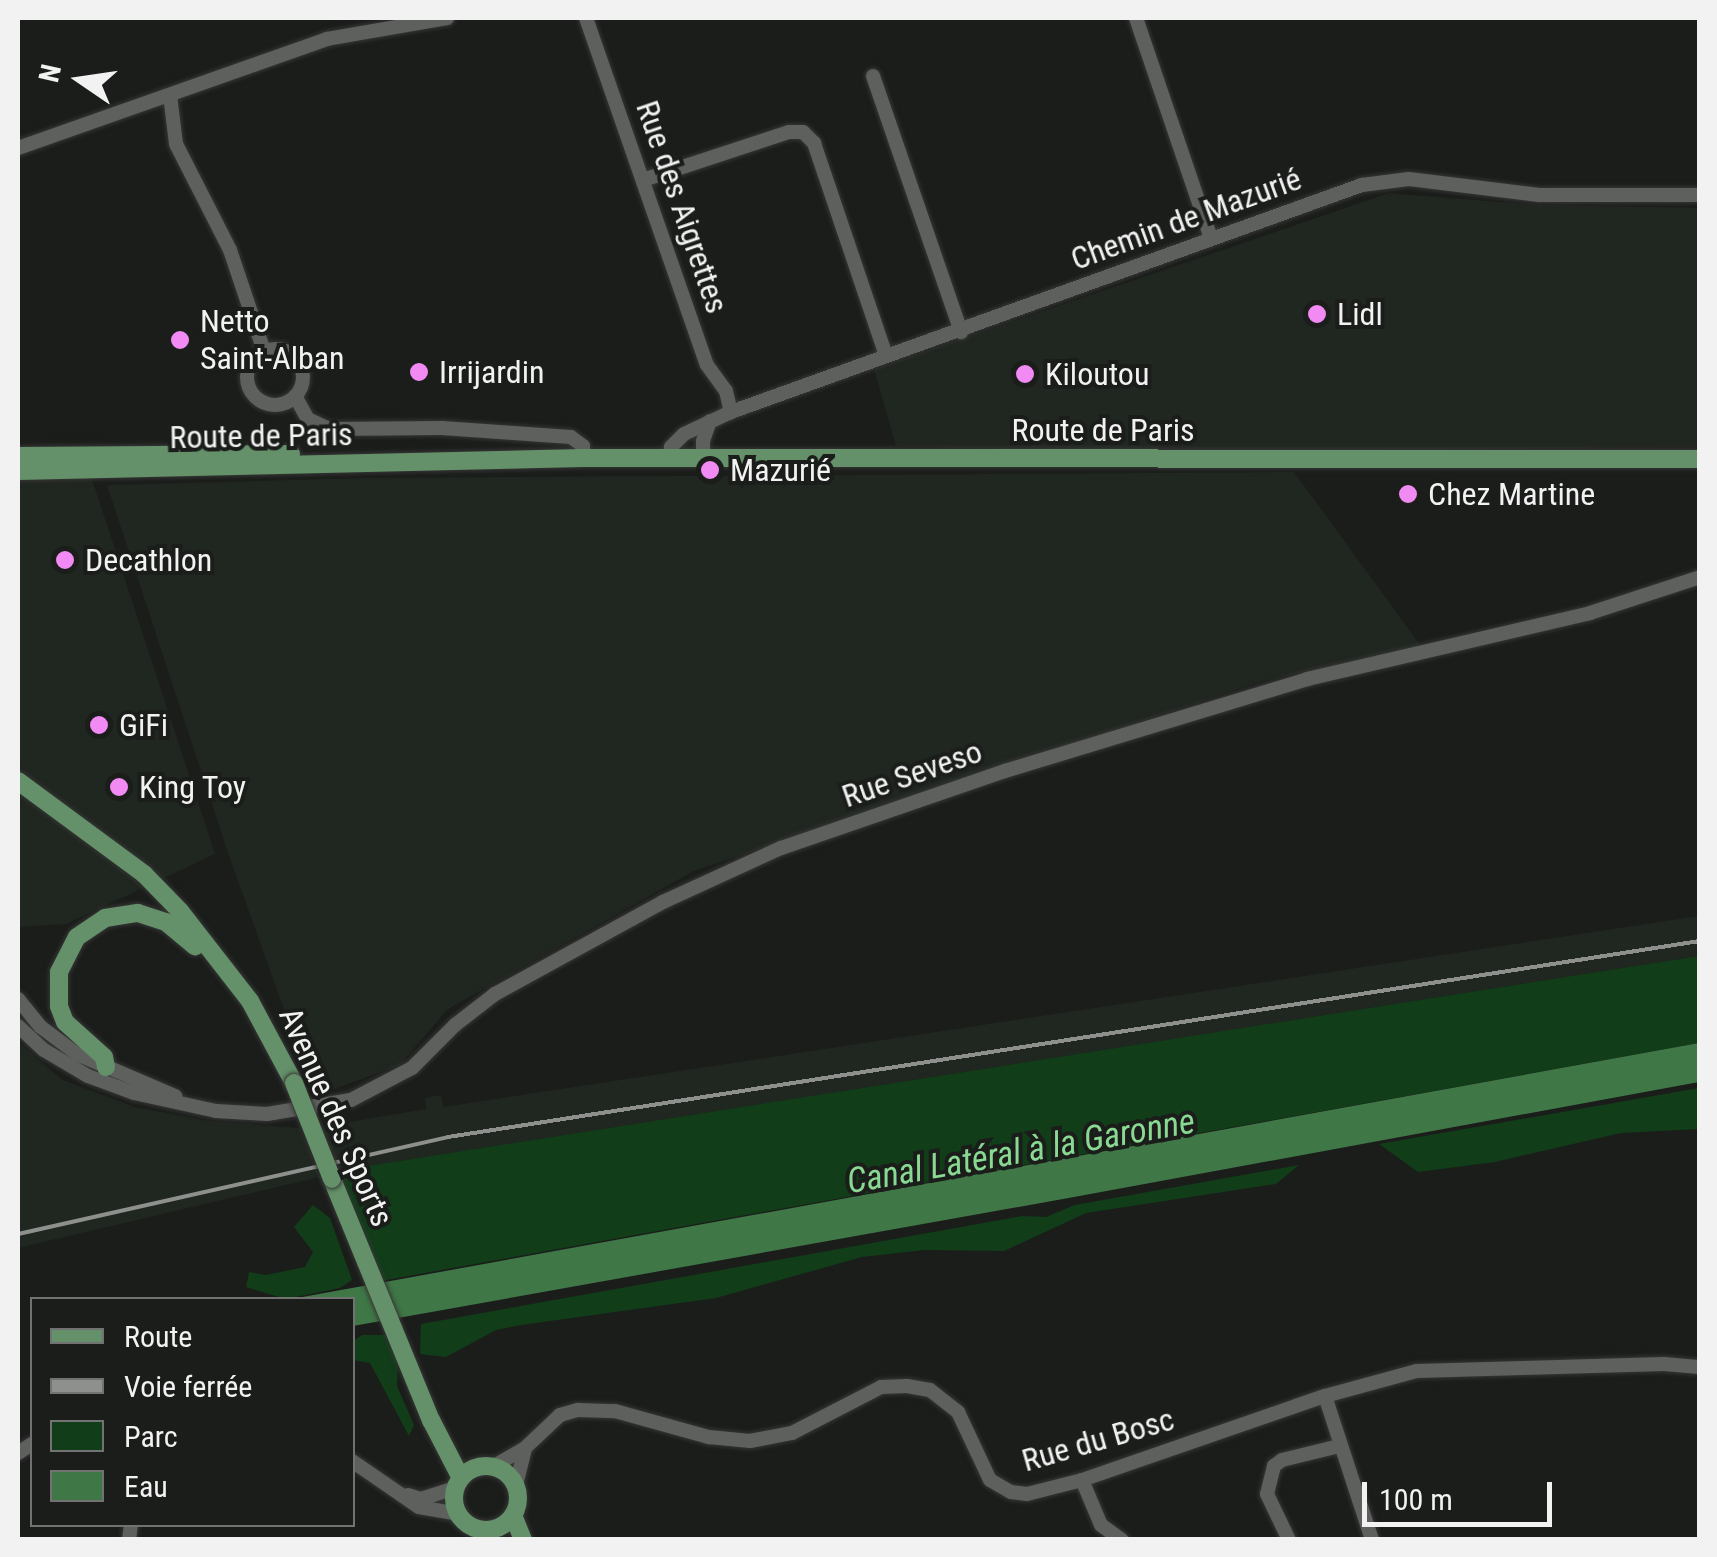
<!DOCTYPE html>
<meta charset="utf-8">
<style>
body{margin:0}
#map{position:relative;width:1717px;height:1557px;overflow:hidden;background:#1b1d1b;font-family:"Roboto Condensed",sans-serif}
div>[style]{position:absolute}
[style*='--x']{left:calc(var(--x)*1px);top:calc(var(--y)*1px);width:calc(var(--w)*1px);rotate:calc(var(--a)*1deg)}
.built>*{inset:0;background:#202620}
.green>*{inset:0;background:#113d19}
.water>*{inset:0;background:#3f7746}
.roads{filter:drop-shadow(0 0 2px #353635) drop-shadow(0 0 2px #353635)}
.minor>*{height:14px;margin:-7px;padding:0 7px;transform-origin:7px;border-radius:7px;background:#5e605e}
.minor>.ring{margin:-7px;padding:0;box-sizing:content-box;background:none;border:14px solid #5e605e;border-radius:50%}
.major>*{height:18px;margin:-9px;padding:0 9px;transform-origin:9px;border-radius:9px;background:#649169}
.major>.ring{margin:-9px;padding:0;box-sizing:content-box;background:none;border:18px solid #649169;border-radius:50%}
.rail>*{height:4px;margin:-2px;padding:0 2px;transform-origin:2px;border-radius:2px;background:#8e908e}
.bridges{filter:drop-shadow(0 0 2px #353635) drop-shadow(0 0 2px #353635)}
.major-bridge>*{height:18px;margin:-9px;padding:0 9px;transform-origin:9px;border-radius:9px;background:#649169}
.dots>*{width:28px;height:28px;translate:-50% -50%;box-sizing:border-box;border:5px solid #1b1d1b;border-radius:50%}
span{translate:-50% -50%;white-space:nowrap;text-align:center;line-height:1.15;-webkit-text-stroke:8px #1b1d1b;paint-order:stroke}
.street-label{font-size:32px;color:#f1f2f1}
.poi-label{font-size:32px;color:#f1f2f1}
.left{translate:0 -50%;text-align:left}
.water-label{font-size:35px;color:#89d992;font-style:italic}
.frame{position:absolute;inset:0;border:20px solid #f1f2f1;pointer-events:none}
.legend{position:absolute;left:30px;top:1297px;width:325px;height:230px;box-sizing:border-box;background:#1b1d1b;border:2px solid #717271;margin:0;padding:12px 18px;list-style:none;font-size:30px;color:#f1f2f1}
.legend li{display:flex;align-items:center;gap:20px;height:50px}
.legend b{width:50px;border:2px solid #717271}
.north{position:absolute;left:30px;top:30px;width:100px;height:100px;-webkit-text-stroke:8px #1b1d1b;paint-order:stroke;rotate:283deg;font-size:28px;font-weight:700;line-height:40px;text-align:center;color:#f1f2f1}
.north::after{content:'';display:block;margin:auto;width:35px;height:45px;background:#f1f2f1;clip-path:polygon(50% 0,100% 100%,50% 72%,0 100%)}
.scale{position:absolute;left:1362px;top:1482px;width:190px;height:45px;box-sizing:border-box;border:5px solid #f1f2f1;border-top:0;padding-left:12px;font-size:30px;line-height:35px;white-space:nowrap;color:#f1f2f1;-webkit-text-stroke:8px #1b1d1b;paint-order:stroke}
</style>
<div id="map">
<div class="built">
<i style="clip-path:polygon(1389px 193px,1539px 205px,1699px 208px,1699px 447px,1123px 452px,896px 446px,874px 369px)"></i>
<i style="clip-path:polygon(89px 470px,215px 854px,66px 924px,18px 927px,18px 471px)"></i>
<i style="clip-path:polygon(1294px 472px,1421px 646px,1259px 682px,694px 871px,448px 1009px,400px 1065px,315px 1096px,229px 856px,107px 485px,366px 478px)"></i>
<i style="clip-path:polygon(1699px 916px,1699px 956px,338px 1171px,320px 1127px,426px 1109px,425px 1098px,441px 1095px,443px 1107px)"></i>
<i style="clip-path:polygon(18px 1042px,63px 1080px,135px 1107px,209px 1121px,300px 1128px,320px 1177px,18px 1248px)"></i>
</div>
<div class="green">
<i style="clip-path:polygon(1699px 956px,1699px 1043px,375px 1282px,330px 1172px)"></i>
<i style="clip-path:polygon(1699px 1088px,1699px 1129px,1621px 1133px,1495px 1162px,1418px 1172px,1379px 1144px)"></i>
<i style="clip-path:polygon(1299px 1165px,1276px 1184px,1086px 1213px,1004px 1251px,924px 1250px,862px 1257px,716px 1298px,521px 1325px,496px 1330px,446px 1357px,420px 1354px,421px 1324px,1022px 1216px,1046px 1217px,1075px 1205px)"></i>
<i style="clip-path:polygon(313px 1205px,330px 1218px,352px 1280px,340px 1288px,286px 1299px,246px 1287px,249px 1272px,266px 1275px,305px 1267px,313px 1252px,294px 1227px)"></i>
<i style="clip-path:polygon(362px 1335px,385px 1335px,398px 1363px,397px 1386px,414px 1425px,409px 1436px,370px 1363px,353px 1360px,353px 1341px)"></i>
</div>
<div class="water">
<i style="clip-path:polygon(1699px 1043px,1699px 1082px,1074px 1197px,353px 1326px,352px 1300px,286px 1300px)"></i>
</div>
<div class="roads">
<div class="minor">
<i style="--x:586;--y:18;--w:367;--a:70.8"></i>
<i style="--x:707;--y:365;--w:32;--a:54"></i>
<i style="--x:726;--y:391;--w:22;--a:77"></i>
<i style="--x:1136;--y:18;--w:232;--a:71.2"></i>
<i style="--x:873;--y:76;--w:271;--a:71"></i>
<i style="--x:170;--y:95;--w:49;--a:83"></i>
<i style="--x:176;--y:144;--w:119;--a:63"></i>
<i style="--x:230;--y:250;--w:107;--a:71.4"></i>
<i style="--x:18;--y:148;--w:328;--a:-19.4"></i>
<i style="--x:327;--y:39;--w:122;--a:-9.9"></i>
<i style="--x:643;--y:180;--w:154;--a:-18.2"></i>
<i style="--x:789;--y:132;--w:14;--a:0"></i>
<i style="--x:803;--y:132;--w:16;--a:45"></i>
<i style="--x:814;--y:143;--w:225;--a:71.3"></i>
<i class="ring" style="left:247px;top:349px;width:42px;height:42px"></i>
<i style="--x:295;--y:396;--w:26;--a:61"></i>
<i style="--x:308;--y:419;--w:23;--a:25"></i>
<i style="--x:329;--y:429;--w:113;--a:-0.5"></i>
<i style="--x:442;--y:428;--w:129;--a:4"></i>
<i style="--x:571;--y:437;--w:15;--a:37"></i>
<i style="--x:583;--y:446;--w:12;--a:90"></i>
<i style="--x:670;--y:458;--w:11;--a:-85"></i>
<i style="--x:671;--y:447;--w:18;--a:-45"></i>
<i style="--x:684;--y:434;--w:52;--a:-25.1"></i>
<i style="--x:731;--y:412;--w:671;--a:-19.79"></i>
<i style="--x:1362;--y:185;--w:47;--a:-7.3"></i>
<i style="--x:1409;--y:179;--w:131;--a:7"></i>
<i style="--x:1539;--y:195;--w:161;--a:0"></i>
<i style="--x:703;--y:458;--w:17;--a:-90"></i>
<i style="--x:703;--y:441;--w:21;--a:-71"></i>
<i style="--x:18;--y:999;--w:36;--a:51"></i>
<i style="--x:41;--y:1027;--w:45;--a:36.9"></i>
<i style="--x:77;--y:1054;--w:107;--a:23.2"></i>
<i style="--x:18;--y:1026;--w:35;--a:43"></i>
<i style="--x:44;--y:1050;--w:51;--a:30.6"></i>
<i style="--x:88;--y:1076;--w:49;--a:20.3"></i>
<i style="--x:134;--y:1093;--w:84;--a:12.4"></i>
<i style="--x:216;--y:1111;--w:51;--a:3.4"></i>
<i style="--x:267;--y:1114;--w:85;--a:-9.5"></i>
<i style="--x:351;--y:1100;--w:69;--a:-27.7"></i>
<i style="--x:412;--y:1068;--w:61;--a:-45"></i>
<i style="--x:455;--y:1025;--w:51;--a:-37.8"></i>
<i style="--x:495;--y:994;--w:192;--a:-28.7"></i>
<i style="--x:663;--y:902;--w:130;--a:-24.6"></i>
<i style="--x:781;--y:848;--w:237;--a:-19"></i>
<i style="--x:1005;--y:771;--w:316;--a:-16.9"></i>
<i style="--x:1307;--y:679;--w:291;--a:-13.1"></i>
<i style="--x:1590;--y:613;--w:116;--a:-18.1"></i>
<i style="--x:1325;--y:1396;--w:151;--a:71.9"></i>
<i style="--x:18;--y:1453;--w:17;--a:-33"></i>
<i style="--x:352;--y:1461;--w:81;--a:34.5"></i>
<i style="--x:419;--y:1507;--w:41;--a:9.9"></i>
<i style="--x:494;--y:1466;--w:36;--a:-30"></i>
<i style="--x:525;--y:1448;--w:48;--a:-43.3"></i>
<i style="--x:560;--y:1415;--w:19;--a:-16"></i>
<i style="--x:578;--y:1410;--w:37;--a:2"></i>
<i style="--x:615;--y:1411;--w:98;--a:15.5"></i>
<i style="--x:709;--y:1437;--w:41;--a:5.6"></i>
<i style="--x:750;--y:1441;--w:43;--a:-10.8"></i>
<i style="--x:792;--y:1433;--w:100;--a:-27.3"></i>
<i style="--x:881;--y:1387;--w:26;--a:-2"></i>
<i style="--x:907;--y:1386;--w:23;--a:10"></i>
<i style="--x:930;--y:1390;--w:36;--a:38"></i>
<i style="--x:958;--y:1412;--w:75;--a:64.8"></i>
<i style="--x:990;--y:1480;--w:24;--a:30"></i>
<i style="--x:1011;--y:1492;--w:16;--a:7"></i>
<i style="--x:1027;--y:1494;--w:57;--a:-14.3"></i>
<i style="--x:1082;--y:1480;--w:257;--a:-19.1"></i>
<i style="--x:1325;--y:1396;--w:95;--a:-15.2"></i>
<i style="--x:1417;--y:1371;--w:247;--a:-1.6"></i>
<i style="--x:1664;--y:1364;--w:36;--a:5"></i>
<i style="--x:1082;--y:1480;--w:49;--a:67.1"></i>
<i style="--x:1101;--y:1525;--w:26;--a:36"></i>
<i style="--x:516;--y:1485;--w:38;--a:-76"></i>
<i style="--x:408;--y:1495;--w:14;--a:17"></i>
<i style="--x:421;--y:1499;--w:36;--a:-18"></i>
<i style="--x:129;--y:1540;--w:16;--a:-83"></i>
<i style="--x:1289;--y:1540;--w:51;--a:-115.6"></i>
<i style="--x:1267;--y:1494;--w:29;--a:-76"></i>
<i style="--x:1274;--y:1466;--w:10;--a:-37"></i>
<i style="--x:1282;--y:1460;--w:59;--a:-13.8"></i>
</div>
<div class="major">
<i style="--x:18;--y:456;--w:273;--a:-0.4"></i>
<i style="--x:18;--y:471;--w:565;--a:-1.32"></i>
<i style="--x:583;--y:458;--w:1117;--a:0.05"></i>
<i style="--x:18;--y:781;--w:157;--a:36.4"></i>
<i style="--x:144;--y:874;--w:52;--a:45.8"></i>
<i style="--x:180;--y:911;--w:114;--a:52.1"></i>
<i style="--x:250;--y:1001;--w:93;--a:61.8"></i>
<i style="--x:106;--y:1067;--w:10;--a:-101"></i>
<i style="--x:104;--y:1057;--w:52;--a:-138.1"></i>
<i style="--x:65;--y:1022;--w:17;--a:-111"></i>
<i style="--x:59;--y:1006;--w:34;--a:-90"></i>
<i style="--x:59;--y:972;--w:39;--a:-63"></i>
<i style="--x:77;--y:937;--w:34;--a:-34"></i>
<i style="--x:105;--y:918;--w:33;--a:-9"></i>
<i style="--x:138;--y:913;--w:29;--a:18"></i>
<i style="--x:166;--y:922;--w:38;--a:40"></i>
<i style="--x:332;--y:1179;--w:261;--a:67.7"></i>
<i style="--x:431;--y:1420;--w:65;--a:62.7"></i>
<i class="ring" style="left:454px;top:1466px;width:46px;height:46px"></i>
<i style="--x:513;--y:1515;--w:27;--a:68"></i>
</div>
</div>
<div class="rail">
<i style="--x:18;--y:1234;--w:441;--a:-12.7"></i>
<i style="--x:448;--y:1137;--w:1267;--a:-8.9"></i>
</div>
<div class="bridges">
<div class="major-bridge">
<i style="--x:294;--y:1083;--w:103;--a:68.4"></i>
</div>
</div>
<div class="dots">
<i style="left:1317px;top:314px;background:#f28af3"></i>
<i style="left:180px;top:340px;background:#f28af3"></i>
<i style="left:419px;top:372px;background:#f28af3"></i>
<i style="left:1025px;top:374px;background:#f28af3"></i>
<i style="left:710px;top:470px;background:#f28af3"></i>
<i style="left:1408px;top:494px;background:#f28af3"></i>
<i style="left:65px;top:560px;background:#f28af3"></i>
<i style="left:99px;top:725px;background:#f28af3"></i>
<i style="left:119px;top:787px;background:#f28af3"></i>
</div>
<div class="street-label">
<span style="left:682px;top:207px;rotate:71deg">Rue des Aigrettes</span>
<span style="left:1186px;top:219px;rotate:-20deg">Chemin de Mazurié</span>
<span style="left:1103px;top:430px">Route de Paris</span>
<span style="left:261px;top:436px;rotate:-1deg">Route de Paris</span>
<span style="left:912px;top:774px;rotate:-19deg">Rue Seveso</span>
<span style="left:336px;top:1117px;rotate:66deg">Avenue des Sports</span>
<span style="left:1098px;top:1440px;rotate:-16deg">Rue du Bosc</span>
</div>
<div class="poi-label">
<span class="left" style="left:1337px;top:314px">Lidl</span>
<span class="left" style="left:200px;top:340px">Netto<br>Saint-Alban</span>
<span class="left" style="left:439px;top:372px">Irrijardin</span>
<span class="left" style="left:1045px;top:374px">Kiloutou</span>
<span class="left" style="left:730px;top:470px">Mazurié</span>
<span class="left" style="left:1428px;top:494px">Chez Martine</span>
<span class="left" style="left:85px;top:560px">Decathlon</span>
<span class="left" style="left:119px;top:725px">GiFi</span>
<span class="left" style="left:139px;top:787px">King Toy</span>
</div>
<div class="water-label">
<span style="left:1021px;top:1152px;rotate:-10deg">Canal Latéral à la Garonne</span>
</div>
<div class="frame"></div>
<ul class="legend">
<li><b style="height:12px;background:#649169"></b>Route</li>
<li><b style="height:12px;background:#8e908e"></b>Voie ferrée</li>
<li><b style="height:28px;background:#113d19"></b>Parc</li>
<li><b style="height:28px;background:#3f7746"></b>Eau</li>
</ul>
<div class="north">N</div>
<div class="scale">100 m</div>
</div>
